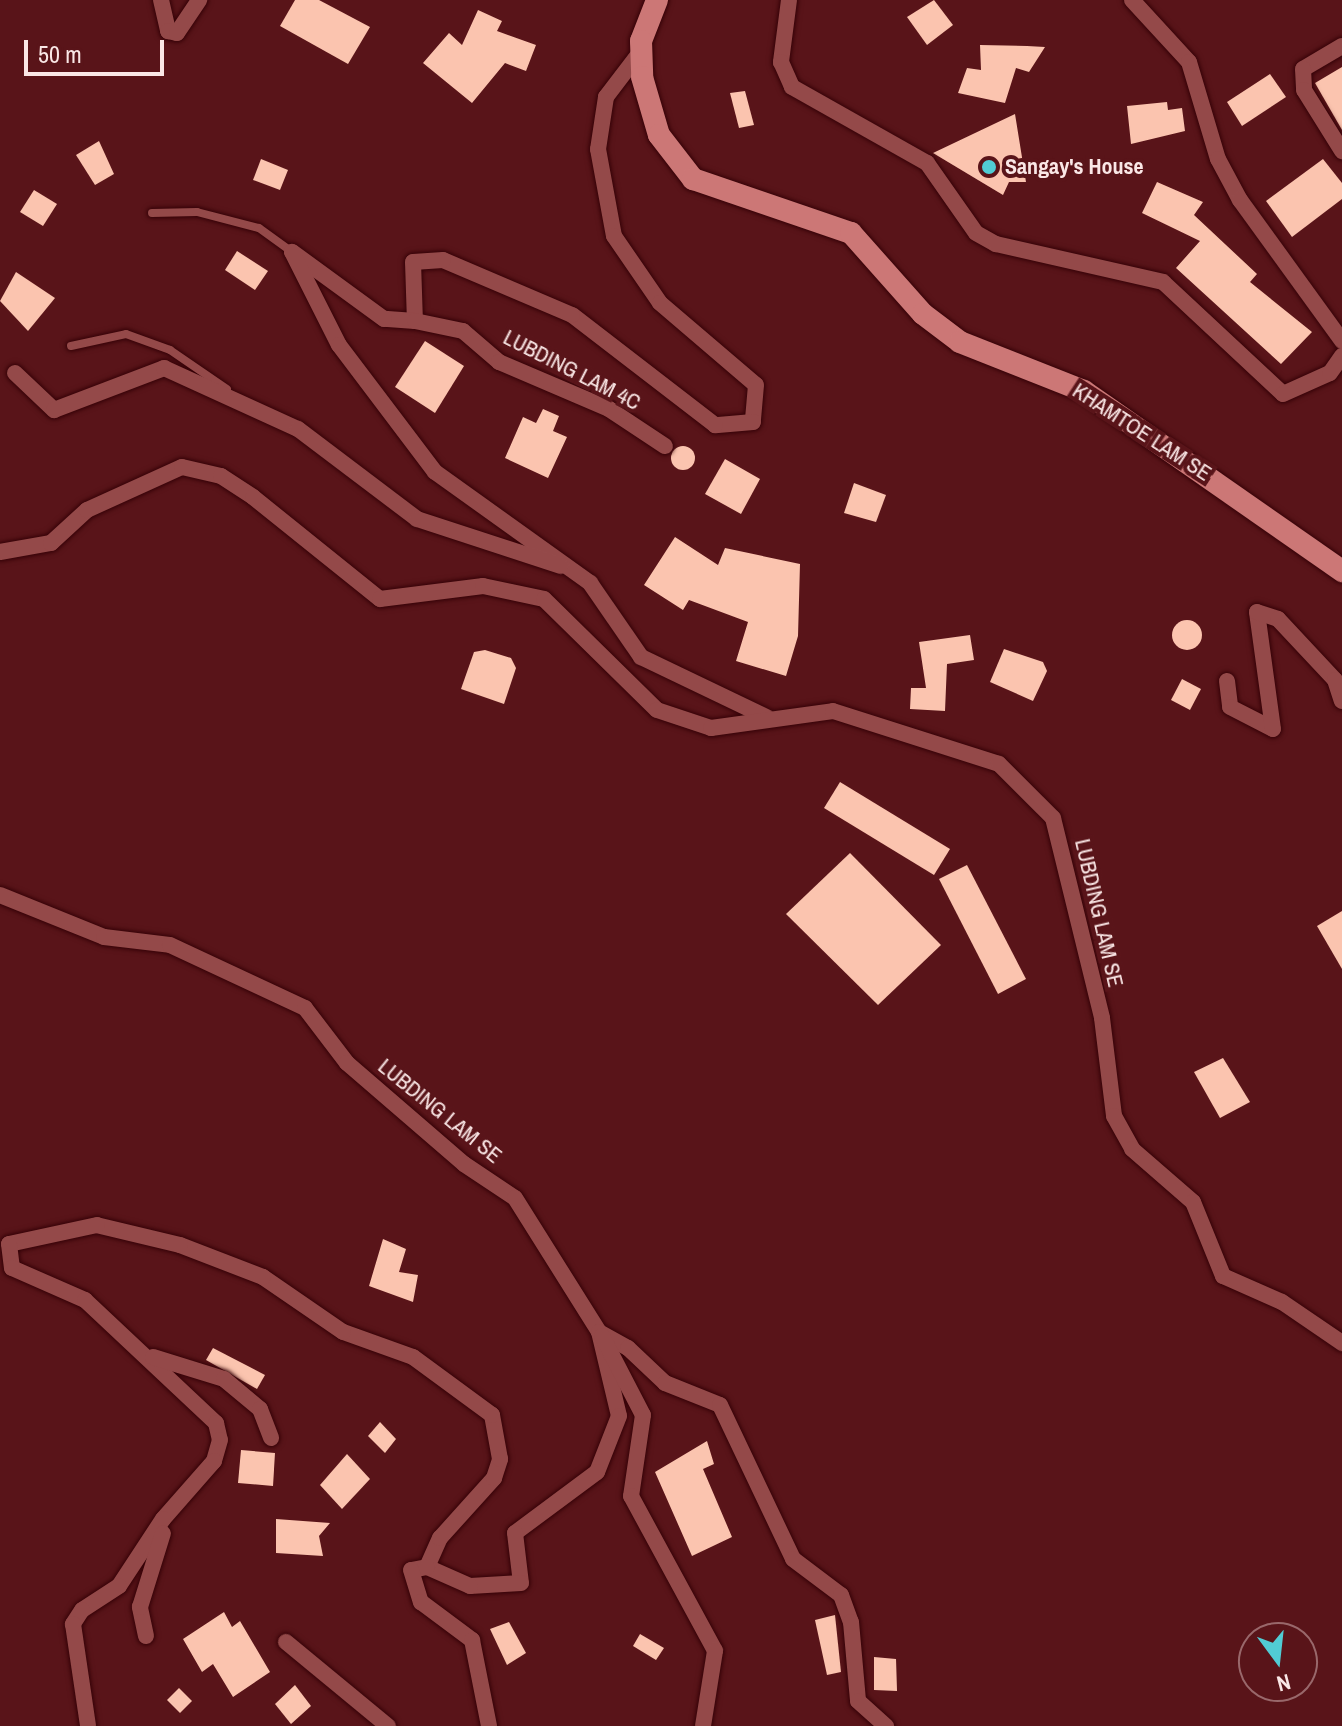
<!DOCTYPE html>
<style>
body{margin:0}
#map{position:relative;width:1342px;height:1726px;overflow:hidden;background:#591419;font-family:"Archivo Narrow",sans-serif}
div>[style]{position:absolute}
[style*='--x']{left:calc(var(--x)*1px);top:calc(var(--y)*1px);width:calc(var(--w)*1px);rotate:calc(var(--a)*1deg)}
.building>*{inset:0;background:#fbc4af}
.round{border-radius:50%}
.roads{filter:drop-shadow(0 0 2px #350207) drop-shadow(0 0 2px #350207)}
.service>*{height:8px;margin:-4px;padding:0 4px;transform-origin:4px;border-radius:4px;background:#944949}
.minor>*{height:16px;margin:-8px;padding:0 8px;transform-origin:8px;border-radius:8px;background:#944949}
.primary>*{height:22px;margin:-11px;padding:0 11px;transform-origin:11px;border-radius:11px;background:#cc7776}
.dots>*{width:22px;height:22px;translate:-50% -50%;box-sizing:border-box;border:4px solid #591419;border-radius:50%}
span{translate:-50% -50%;white-space:nowrap;text-align:center;line-height:1.15;-webkit-text-stroke:8px #591419;paint-order:stroke}
.poi-label{font-size:22px;color:#fae7e6;font-weight:700}
.left{translate:0 -50%;text-align:left}
.street-label{font-size:22px;color:#fae7e6}
.north{position:absolute;left:1238px;top:1622px;width:80px;height:80px;box-sizing:border-box;background:#591419;border:2px solid #99686b;border-radius:50%;rotate:165deg;font-size:22px;font-weight:700;line-height:32px;text-align:center;color:#fae7e6}
.north::after{content:'';display:block;margin:auto;width:28px;height:36px;background:#51ccd4;clip-path:polygon(50% 0,100% 100%,50% 72%,0 100%)}
.scale{position:absolute;left:24px;top:40px;width:140px;height:36px;box-sizing:border-box;border:4px solid #fae7e6;border-top:0;padding-left:10px;font-size:24px;line-height:28px;white-space:nowrap;color:#fae7e6;-webkit-text-stroke:6px #591419;paint-order:stroke}
</style>
<div id="map">
<div class="building">
<i style="clip-path:polygon(295px 0,319px 0,370px 27px,348px 64px,280px 26px)"></i>
<i style="clip-path:polygon(934px 0,953px 25px,927px 45px,907px 17px)"></i>
<i style="clip-path:polygon(478px 10px,502px 21px,497px 31px,536px 45px,526px 71px,505px 63px,472px 103px,423px 63px,449px 33px,462px 45px)"></i>
<i style="clip-path:polygon(980px 45px,1027px 46px,1045px 47px,1029px 72px,1016px 68px,1005px 103px,958px 93px,967px 68px,981px 70px)"></i>
<i style="clip-path:polygon(1342px 67px,1342px 130px,1315px 83px)"></i>
<i style="clip-path:polygon(1270px 74px,1286px 97px,1242px 126px,1227px 102px)"></i>
<i style="clip-path:polygon(745px 91px,754px 125px,739px 128px,730px 93px)"></i>
<i style="clip-path:polygon(1167px 102px,1168px 110px,1182px 108px,1185px 131px,1131px 144px,1127px 106px)"></i>
<i style="clip-path:polygon(1015px 114px,1026px 182px,1009px 182px,1003px 195px,933px 153px)"></i>
<i style="clip-path:polygon(99px 141px,114px 174px,95px 185px,76px 155px)"></i>
<i style="clip-path:polygon(261px 159px,288px 170px,280px 190px,253px 180px)"></i>
<i style="clip-path:polygon(1323px 159px,1342px 183px,1342px 199px,1292px 237px,1266px 201px)"></i>
<i style="clip-path:polygon(1157px 182px,1203px 202px,1194px 215px,1257px 274px,1250px 282px,1312px 332px,1281px 364px,1176px 268px,1200px 241px,1142px 213px)"></i>
<i style="clip-path:polygon(34px 190px,57px 204px,43px 226px,20px 212px)"></i>
<i style="clip-path:polygon(237px 251px,268px 271px,255px 290px,225px 270px)"></i>
<i style="clip-path:polygon(16px 272px,55px 298px,28px 331px,0 301px)"></i>
<i style="clip-path:polygon(425px 341px,464px 366px,435px 413px,395px 387px)"></i>
<i style="clip-path:polygon(543px 409px,559px 416px,553px 431px,567px 437px,548px 478px,505px 458px,523px 417px,536px 423px)"></i>
<i class="round" style="left:671px;top:446px;width:24px;height:24px"></i>
<i style="clip-path:polygon(725px 459px,760px 479px,741px 514px,705px 494px)"></i>
<i style="clip-path:polygon(854px 483px,886px 495px,876px 522px,844px 513px)"></i>
<i style="clip-path:polygon(675px 537px,718px 565px,725px 548px,800px 564px,798px 636px,786px 676px,736px 661px,748px 622px,689px 600px,683px 610px,644px 585px)"></i>
<i class="round" style="left:1172px;top:620px;width:30px;height:30px"></i>
<i style="clip-path:polygon(970px 635px,974px 660px,947px 664px,945px 711px,910px 709px,911px 688px,926px 688px,919px 642px)"></i>
<i style="clip-path:polygon(1004px 649px,1043px 662px,1047px 671px,1033px 701px,990px 682px)"></i>
<i style="clip-path:polygon(485px 650px,511px 658px,516px 668px,504px 704px,461px 689px,474px 652px)"></i>
<i style="clip-path:polygon(1182px 679px,1201px 689px,1190px 710px,1171px 700px)"></i>
<i style="clip-path:polygon(840px 782px,950px 849px,934px 875px,824px 808px)"></i>
<i style="clip-path:polygon(850px 853px,941px 945px,878px 1005px,786px 914px)"></i>
<i style="clip-path:polygon(967px 865px,1026px 979px,998px 994px,939px 879px)"></i>
<i style="clip-path:polygon(1342px 911px,1342px 969px,1317px 926px)"></i>
<i style="clip-path:polygon(1223px 1058px,1250px 1102px,1220px 1118px,1194px 1072px)"></i>
<i style="clip-path:polygon(383px 1239px,406px 1249px,399px 1272px,418px 1275px,413px 1302px,369px 1286px)"></i>
<i style="clip-path:polygon(213px 1348px,265px 1375px,257px 1389px,206px 1360px)"></i>
<i style="clip-path:polygon(380px 1422px,396px 1439px,385px 1453px,368px 1436px)"></i>
<i style="clip-path:polygon(707px 1441px,714px 1464px,703px 1469px,732px 1537px,692px 1556px,655px 1472px)"></i>
<i style="clip-path:polygon(241px 1450px,275px 1453px,273px 1486px,238px 1483px)"></i>
<i style="clip-path:polygon(347px 1454px,370px 1479px,342px 1509px,320px 1485px)"></i>
<i style="clip-path:polygon(276px 1519px,330px 1523px,319px 1536px,323px 1556px,276px 1553px)"></i>
<i style="clip-path:polygon(224px 1612px,232px 1627px,240px 1621px,270px 1672px,233px 1697px,213px 1664px,202px 1672px,183px 1639px)"></i>
<i style="clip-path:polygon(835px 1615px,841px 1672px,827px 1675px,815px 1620px)"></i>
<i style="clip-path:polygon(509px 1622px,526px 1653px,507px 1665px,490px 1629px)"></i>
<i style="clip-path:polygon(640px 1634px,664px 1648px,656px 1660px,633px 1646px)"></i>
<i style="clip-path:polygon(874px 1657px,896px 1659px,897px 1691px,874px 1690px)"></i>
<i style="clip-path:polygon(295px 1685px,311px 1706px,291px 1724px,275px 1704px)"></i>
<i style="clip-path:polygon(179px 1688px,192px 1701px,180px 1713px,167px 1700px)"></i>
</div>
<div class="roads">
<div class="service">
<i style="--x:152;--y:213;--w:45;--a:-1.3"></i>
<i style="--x:197;--y:212;--w:64;--a:14.5"></i>
<i style="--x:259;--y:228;--w:41;--a:36"></i>
<i style="--x:71;--y:346;--w:56;--a:-12.3"></i>
<i style="--x:126;--y:334;--w:47;--a:20"></i>
<i style="--x:170;--y:350;--w:69;--a:34.4"></i>
</div>
<div class="minor">
<i style="--x:161;--y:0;--w:32;--a:77"></i>
<i style="--x:168;--y:31;--w:9;--a:13"></i>
<i style="--x:177;--y:33;--w:40;--a:-56"></i>
<i style="--x:789;--y:0;--w:63;--a:97.4"></i>
<i style="--x:781;--y:62;--w:27;--a:66"></i>
<i style="--x:792;--y:87;--w:155;--a:29.4"></i>
<i style="--x:927;--y:163;--w:85;--a:55"></i>
<i style="--x:976;--y:233;--w:23;--a:29"></i>
<i style="--x:996;--y:244;--w:171;--a:12.8"></i>
<i style="--x:1163;--y:282;--w:164;--a:43"></i>
<i style="--x:1283;--y:394;--w:51;--a:-24.1"></i>
<i style="--x:1330;--y:373;--w:21;--a:-55"></i>
<i style="--x:1132;--y:0;--w:84;--a:47.4"></i>
<i style="--x:1189;--y:62;--w:101;--a:73.4"></i>
<i style="--x:1218;--y:159;--w:47;--a:61.8"></i>
<i style="--x:1240;--y:200;--w:174;--a:54.1"></i>
<i style="--x:1342;--y:46;--w:45;--a:149.5"></i>
<i style="--x:1303;--y:69;--w:21;--a:87"></i>
<i style="--x:1304;--y:90;--w:72;--a:58.1"></i>
<i style="--x:641;--y:51;--w:58;--a:127.3"></i>
<i style="--x:606;--y:97;--w:53;--a:98.7"></i>
<i style="--x:598;--y:149;--w:88;--a:79.6"></i>
<i style="--x:614;--y:236;--w:81;--a:55.5"></i>
<i style="--x:660;--y:303;--w:126;--a:40.5"></i>
<i style="--x:756;--y:385;--w:37;--a:95"></i>
<i style="--x:753;--y:422;--w:38;--a:175"></i>
<i style="--x:715;--y:425;--w:180;--a:-142.4"></i>
<i style="--x:572;--y:315;--w:140;--a:-156.9"></i>
<i style="--x:443;--y:260;--w:30;--a:176"></i>
<i style="--x:413;--y:262;--w:59;--a:88.1"></i>
<i style="--x:415;--y:321;--w:31;--a:-176"></i>
<i style="--x:384;--y:319;--w:114;--a:-143.9"></i>
<i style="--x:292;--y:252;--w:104;--a:63.2"></i>
<i style="--x:339;--y:345;--w:159;--a:52.9"></i>
<i style="--x:435;--y:472;--w:191;--a:35.6"></i>
<i style="--x:590;--y:583;--w:90;--a:55.4"></i>
<i style="--x:641;--y:657;--w:139;--a:25.6"></i>
<i style="--x:415;--y:321;--w:49;--a:11.8"></i>
<i style="--x:463;--y:331;--w:48;--a:40.7"></i>
<i style="--x:499;--y:362;--w:120;--a:23.1"></i>
<i style="--x:609;--y:409;--w:67;--a:33.5"></i>
<i style="--x:15;--y:373;--w:54;--a:43.5"></i>
<i style="--x:54;--y:410;--w:118;--a:-20.9"></i>
<i style="--x:164;--y:368;--w:147;--a:24.5"></i>
<i style="--x:298;--y:429;--w:149;--a:37.1"></i>
<i style="--x:417;--y:519;--w:151;--a:18.1"></i>
<i style="--x:0;--y:552;--w:52;--a:-10"></i>
<i style="--x:51;--y:543;--w:49;--a:-42.5"></i>
<i style="--x:87;--y:510;--w:104;--a:-24.4"></i>
<i style="--x:182;--y:467;--w:40;--a:13"></i>
<i style="--x:221;--y:476;--w:38;--a:33"></i>
<i style="--x:253;--y:497;--w:163;--a:38.8"></i>
<i style="--x:380;--y:599;--w:104;--a:-7.2"></i>
<i style="--x:483;--y:586;--w:62;--a:12"></i>
<i style="--x:544;--y:599;--w:158;--a:44.5"></i>
<i style="--x:657;--y:710;--w:57;--a:18.4"></i>
<i style="--x:711;--y:728;--w:123;--a:-7.9"></i>
<i style="--x:833;--y:711;--w:174;--a:17.7"></i>
<i style="--x:999;--y:764;--w:76;--a:45"></i>
<i style="--x:1053;--y:818;--w:206;--a:76.2"></i>
<i style="--x:1102;--y:1018;--w:99;--a:83"></i>
<i style="--x:1114;--y:1116;--w:38;--a:61"></i>
<i style="--x:1132;--y:1149;--w:81;--a:41"></i>
<i style="--x:1193;--y:1202;--w:80;--a:67.9"></i>
<i style="--x:1223;--y:1276;--w:64;--a:23.8"></i>
<i style="--x:1282;--y:1302;--w:73;--a:34.3"></i>
<i style="--x:1227;--y:681;--w:26;--a:83"></i>
<i style="--x:1230;--y:707;--w:48;--a:27.1"></i>
<i style="--x:1273;--y:729;--w:118;--a:-97.8"></i>
<i style="--x:1257;--y:612;--w:22;--a:18"></i>
<i style="--x:1278;--y:619;--w:83;--a:46.9"></i>
<i style="--x:1335;--y:680;--w:22;--a:72"></i>
<i style="--x:0;--y:895;--w:112;--a:22"></i>
<i style="--x:104;--y:937;--w:66;--a:6.9"></i>
<i style="--x:170;--y:945;--w:149;--a:25"></i>
<i style="--x:305;--y:1008;--w:69;--a:52.6"></i>
<i style="--x:347;--y:1063;--w:155;--a:40.8"></i>
<i style="--x:464;--y:1164;--w:61;--a:33.7"></i>
<i style="--x:515;--y:1198;--w:158;--a:57.9"></i>
<i style="--x:599;--y:1332;--w:86;--a:76.6"></i>
<i style="--x:619;--y:1416;--w:60;--a:111.4"></i>
<i style="--x:597;--y:1472;--w:102;--a:143.4"></i>
<i style="--x:515;--y:1533;--w:50;--a:83.2"></i>
<i style="--x:521;--y:1583;--w:51;--a:176.6"></i>
<i style="--x:470;--y:1586;--w:47;--a:-156.2"></i>
<i style="--x:427;--y:1567;--w:32;--a:-66"></i>
<i style="--x:440;--y:1538;--w:81;--a:-48"></i>
<i style="--x:494;--y:1478;--w:20;--a:-72"></i>
<i style="--x:500;--y:1459;--w:45;--a:-100.3"></i>
<i style="--x:492;--y:1415;--w:98;--a:-143.7"></i>
<i style="--x:413;--y:1357;--w:74;--a:-160.3"></i>
<i style="--x:343;--y:1332;--w:97;--a:-145.5"></i>
<i style="--x:263;--y:1277;--w:89;--a:-158.9"></i>
<i style="--x:180;--y:1245;--w:85;--a:-166.5"></i>
<i style="--x:97;--y:1225;--w:90;--a:167.8"></i>
<i style="--x:9;--y:1244;--w:24;--a:83"></i>
<i style="--x:12;--y:1268;--w:80;--a:23.7"></i>
<i style="--x:85;--y:1300;--w:180;--a:43.2"></i>
<i style="--x:216;--y:1423;--w:17;--a:77"></i>
<i style="--x:220;--y:1440;--w:22;--a:106"></i>
<i style="--x:214;--y:1461;--w:77;--a:131.3"></i>
<i style="--x:163;--y:1519;--w:80;--a:123.3"></i>
<i style="--x:119;--y:1586;--w:44;--a:147"></i>
<i style="--x:82;--y:1610;--w:17;--a:123"></i>
<i style="--x:73;--y:1624;--w:103;--a:81.6"></i>
<i style="--x:599;--y:1332;--w:33;--a:29"></i>
<i style="--x:628;--y:1348;--w:51;--a:43.4"></i>
<i style="--x:665;--y:1383;--w:59;--a:21.8"></i>
<i style="--x:720;--y:1405;--w:170;--a:64.6"></i>
<i style="--x:793;--y:1559;--w:60;--a:36.9"></i>
<i style="--x:841;--y:1595;--w:29;--a:70"></i>
<i style="--x:851;--y:1622;--w:79;--a:84.9"></i>
<i style="--x:858;--y:1701;--w:38;--a:42"></i>
<i style="--x:602;--y:1336;--w:89;--a:62.6"></i>
<i style="--x:643;--y:1415;--w:82;--a:98.4"></i>
<i style="--x:631;--y:1496;--w:176;--a:61.5"></i>
<i style="--x:715;--y:1651;--w:76;--a:99.1"></i>
<i style="--x:153;--y:1357;--w:74;--a:17.2"></i>
<i style="--x:224;--y:1379;--w:47;--a:39.8"></i>
<i style="--x:260;--y:1409;--w:31;--a:69"></i>
<i style="--x:427;--y:1567;--w:16;--a:169"></i>
<i style="--x:411;--y:1570;--w:34;--a:73"></i>
<i style="--x:421;--y:1602;--w:64;--a:36.7"></i>
<i style="--x:472;--y:1640;--w:88;--a:78.8"></i>
<i style="--x:146;--y:1636;--w:30;--a:-102"></i>
<i style="--x:140;--y:1607;--w:77;--a:-72.7"></i>
<i style="--x:286;--y:1642;--w:132;--a:39.5"></i>
</div>
<div class="primary">
<i style="--x:657;--y:0;--w:44;--a:111.3"></i>
<i style="--x:641;--y:41;--w:36;--a:88"></i>
<i style="--x:642;--y:77;--w:60;--a:73.7"></i>
<i style="--x:659;--y:135;--w:56;--a:52.3"></i>
<i style="--x:693;--y:179;--w:167;--a:18.9"></i>
<i style="--x:851;--y:233;--w:108;--a:48.4"></i>
<i style="--x:923;--y:314;--w:46;--a:37.1"></i>
<i style="--x:960;--y:342;--w:133;--a:21.6"></i>
<i style="--x:1084;--y:391;--w:315;--a:34.9"></i>
</div>
</div>
<div class="dots">
<i style="left:989px;top:167px;background:#51ccd4"></i>
</div>
<div class="poi-label">
<span class="left" style="left:1005px;top:167px">Sangay's House</span>
</div>
<div class="street-label">
<span style="left:572px;top:370px;rotate:27deg">LUBDING LAM 4C</span>
<span style="left:1142px;top:432px;rotate:33deg">KHAMTOE LAM SE</span>
<span style="left:1099px;top:913px;rotate:77deg">LUBDING LAM SE</span>
<span style="left:440px;top:1111px;rotate:39deg">LUBDING LAM SE</span>
</div>
<div class="north">N</div>
<div class="scale">50 m</div>
</div>
